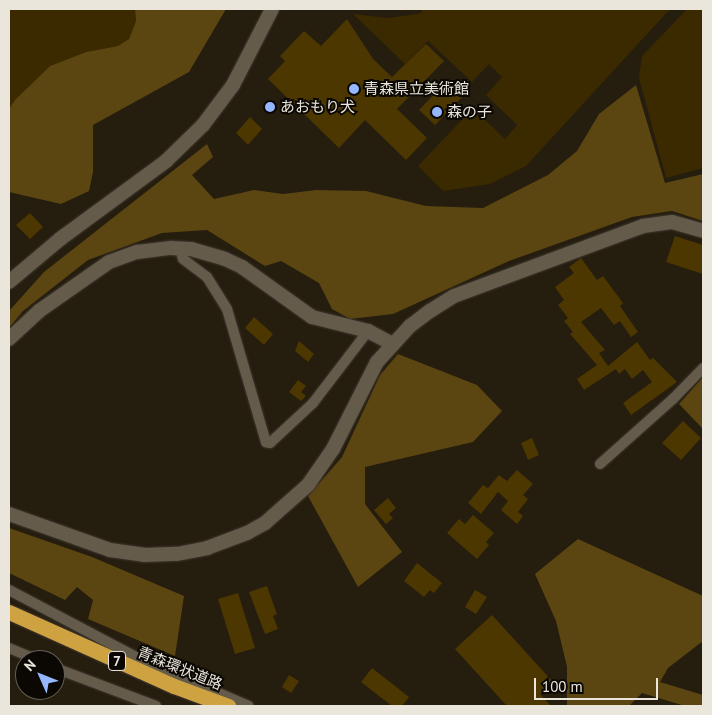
<!DOCTYPE html>
<meta charset="utf-8">
<style>
body{margin:0}
#map{position:relative;width:712px;height:715px;overflow:hidden;background:#251d0e;font-family:"PT Sans","Noto Sans JP",sans-serif}
div>[style]{position:absolute}
[style*='--x']{left:calc(var(--x)*1px);top:calc(var(--y)*1px);width:calc(var(--w)*1px);rotate:calc(var(--a)*1deg)}
.green>*{inset:0;background:#3b2900}
.forest>*{inset:0;background:#5b4511}
.building>*{inset:0;background:#4d3700}
.roads{filter:drop-shadow(0 0 1px #3f3830) drop-shadow(0 0 1px #3f3830)}
.street>*{height:10px;margin:-5px;padding:0 5px;transform-origin:5px;border-radius:5px;background:#645b4b}
.secondary>*{height:14px;margin:-7px;padding:0 7px;transform-origin:7px;border-radius:7px;background:#645b4b}
.highway>*{height:15px;margin:-7.5px;padding:0 7.5px;transform-origin:7.5px;border-radius:7.5px;background:#cea241}
.dots>*{width:14px;height:14px;translate:-50% -50%;box-sizing:border-box;border:2px solid #0b0804;border-radius:50%}
span{translate:-50% -50%;white-space:nowrap;text-align:center;line-height:1.15;-webkit-text-stroke:4px #0b0804;paint-order:stroke}
.shield-label span{padding:1px 4px;background:#0b0804;border:1px solid;border-radius:4px;-webkit-text-stroke-width:0}
.shield-label{font-size:14px;color:#ebe6dc;font-weight:700}
.poi-label{font-size:15px;color:#ebe6dc}
.left{translate:0 -50%;text-align:left}
.street-label{font-size:15px;color:#ebe6dc}
.frame{position:absolute;inset:0;border:10px solid #ebe6dc;pointer-events:none}
.north{position:absolute;left:15px;top:650px;width:50px;height:50px;box-sizing:border-box;background:#0b0804;border:1px solid #65615a;border-radius:50%;rotate:314deg;font-size:14px;font-weight:700;line-height:20px;text-align:center;color:#ebe6dc}
.north::after{content:'';display:block;margin:auto;width:18px;height:22px;background:#94b7fd;clip-path:polygon(50% 0,100% 100%,50% 72%,0 100%)}
.scale{position:absolute;left:534px;top:678px;width:124px;height:22px;box-sizing:border-box;border:2px solid #ebe6dc;border-top:0;padding-left:6px;font-size:15px;line-height:18px;white-space:nowrap;color:#ebe6dc;-webkit-text-stroke:4px #0b0804;paint-order:stroke}
</style>
<div id="map">
<div class="green">
<i style="clip-path:polygon(9px 9px,135px 9px,136px 21px,129px 39px,119px 46px,86px 52px,50px 66px,9px 109px)"></i>
<i style="clip-path:polygon(421px 9px,670px 9px,526px 166px,490px 184px,443px 191px,418px 166px,473px 108px,505px 139px,517px 125px,486px 95px,502px 77px,489px 64px,472px 82px,428px 41px,405px 64px,353px 14px,388px 18px,417px 14px,422px 12px)"></i>
<i style="clip-path:polygon(687px 9px,703px 9px,703px 168px,666px 178px,639px 78px,642px 56px)"></i>
</div>
<div class="forest">
<i style="clip-path:polygon(135px 9px,226px 9px,189px 72px,93px 125px,93px 172px,89px 191px,61px 204px,9px 192px,9px 109px,15px 100px,50px 66px,86px 52px,118px 46px,129px 39px,136px 21px)"></i>
<i style="clip-path:polygon(636px 85px,665px 183px,703px 174px,703px 221px,672px 211px,632px 217px,509px 261px,393px 314px,350px 319px,332px 309px,319px 283px,281px 261px,265px 266px,207px 230px,162px 233px,88px 260px,23px 311px,9px 328px,9px 311px,44px 272px,207px 144px,213px 157px,192px 175px,214px 199px,254px 190px,283px 194px,316px 190px,366px 191px,426px 206px,483px 208px,548px 175px,577px 151px,599px 114px)"></i>
<i style="clip-path:polygon(398px 354px,477px 385px,502px 411px,473px 442px,365px 467px,365px 504px,402px 552px,358px 587px,308px 496px,342px 457px,380px 375px)"></i>
<i style="clip-path:polygon(703px 377px,703px 429px,679px 404px)"></i>
<i style="clip-path:polygon(9px 528px,92px 557px,184px 596px,175px 656px,88px 619px,93px 600px,77px 587px,65px 600px,9px 573px)"></i>
<i style="clip-path:polygon(578px 539px,703px 596px,703px 641px,668px 668px,660px 682px,703px 695px,703px 706px,685px 706px,642px 693px,629px 706px,567px 706px,567px 667px,556px 621px,535px 574px)"></i>
</div>
<div class="building">
<i style="clip-path:polygon(347px 19px,373px 59px,392px 77px,426px 44px,444px 61px,397px 109px,427px 138px,406px 160px,365px 120px,339px 148px,268px 79px,285px 61px,280px 56px,304px 31px,321px 46px)"></i>
<i style="clip-path:polygon(447px 81px,463px 96px,435px 125px,419px 110px)"></i>
<i style="clip-path:polygon(250px 117px,262px 129px,248px 145px,236px 133px)"></i>
<i style="clip-path:polygon(30px 213px,43px 227px,30px 239px,16px 225px)"></i>
<i style="clip-path:polygon(675px 236px,703px 245px,703px 274px,666px 262px)"></i>
<i style="clip-path:polygon(581px 258px,597px 280px,603px 276px,623px 303px,620px 306px,638px 332px,631px 337px,620px 321px,614px 325px,601px 308px,581px 322px,605px 350px,599px 353px,608px 366px,637px 342px,650px 360px,653px 358px,677px 382px,631px 415px,623px 403px,652px 382px,643px 370px,632px 379px,625px 369px,619px 374px,616px 369px,584px 390px,577px 379px,597px 365px,570px 334px,573px 332px,564px 321px,568px 318px,558px 305px,564px 300px,555px 287px,574px 273px,569px 267px)"></i>
<i style="clip-path:polygon(254px 317px,273px 334px,264px 345px,245px 328px)"></i>
<i style="clip-path:polygon(299px 341px,314px 354px,308px 362px,295px 351px)"></i>
<i style="clip-path:polygon(298px 380px,306px 386px,301px 392px,306px 396px,301px 401px,289px 392px)"></i>
<i style="clip-path:polygon(683px 421px,701px 438px,681px 460px,662px 443px)"></i>
<i style="clip-path:polygon(532px 438px,539px 455px,528px 460px,521px 443px)"></i>
<i style="clip-path:polygon(517px 470px,533px 484px,523px 495px,528px 499px,518px 512px,523px 516px,517px 524px,501px 510px,508px 501px,498px 492px,481px 514px,468px 503px,483px 485px,488px 488px,499px 475px,507px 481px)"></i>
<i style="clip-path:polygon(388px 498px,396px 508px,389px 514px,393px 518px,386px 524px,374px 510px)"></i>
<i style="clip-path:polygon(473px 515px,494px 533px,486px 542px,489px 545px,477px 559px,447px 533px,459px 519px,465px 524px)"></i>
<i style="clip-path:polygon(417px 563px,442px 583px,434px 593px,430px 590px,424px 597px,404px 581px)"></i>
<i style="clip-path:polygon(267px 586px,277px 614px,273px 616px,278px 629px,265px 634px,249px 592px)"></i>
<i style="clip-path:polygon(475px 590px,487px 597px,476px 614px,465px 607px)"></i>
<i style="clip-path:polygon(238px 593px,255px 648px,235px 654px,218px 599px)"></i>
<i style="clip-path:polygon(492px 615px,553px 682px,540px 694px,551px 706px,507px 706px,455px 649px)"></i>
<i style="clip-path:polygon(372px 668px,409px 697px,402px 706px,392px 706px,361px 682px)"></i>
<i style="clip-path:polygon(289px 675px,299px 681px,291px 693px,282px 687px)"></i>
</div>
<div class="roads">
<div class="street">
<i style="--x:180;--y:248;--w:11;--a:75"></i>
<i style="--x:183;--y:259;--w:30;--a:37"></i>
<i style="--x:207;--y:277;--w:38;--a:58"></i>
<i style="--x:227;--y:309;--w:139;--a:73.7"></i>
<i style="--x:266;--y:442;--w:4;--a:14"></i>
<i style="--x:270;--y:443;--w:59;--a:-42.9"></i>
<i style="--x:313;--y:403;--w:91;--a:-52.6"></i>
<i style="--x:600;--y:464;--w:98;--a:-41.7"></i>
<i style="--x:673;--y:399;--w:43;--a:-45.9"></i>
<i style="--x:9;--y:590;--w:150;--a:27.8"></i>
<i style="--x:142;--y:660;--w:116;--a:23.3"></i>
<i style="--x:9;--y:648;--w:30;--a:23"></i>
<i style="--x:55;--y:668;--w:108;--a:20.6"></i>
</div>
<div class="secondary">
<i style="--x:9;--y:282;--w:67;--a:-40.1"></i>
<i style="--x:60;--y:239;--w:132;--a:-36.3"></i>
<i style="--x:166;--y:161;--w:52;--a:-44.2"></i>
<i style="--x:203;--y:125;--w:50;--a:-53.1"></i>
<i style="--x:233;--y:85;--w:85;--a:-62.8"></i>
<i style="--x:9;--y:339;--w:41;--a:-43"></i>
<i style="--x:39;--y:311;--w:85;--a:-35"></i>
<i style="--x:109;--y:262;--w:30;--a:-20"></i>
<i style="--x:137;--y:252;--w:34;--a:-7"></i>
<i style="--x:171;--y:248;--w:20;--a:3"></i>
<i style="--x:191;--y:249;--w:35;--a:16"></i>
<i style="--x:225;--y:259;--w:19;--a:25"></i>
<i style="--x:242;--y:267;--w:86;--a:35.5"></i>
<i style="--x:312;--y:317;--w:58;--a:14"></i>
<i style="--x:368;--y:331;--w:27;--a:28"></i>
<i style="--x:9;--y:514;--w:107;--a:19.6"></i>
<i style="--x:110;--y:550;--w:34;--a:8"></i>
<i style="--x:144;--y:555;--w:33;--a:-2"></i>
<i style="--x:177;--y:554;--w:31;--a:-11"></i>
<i style="--x:207;--y:548;--w:43;--a:-20.6"></i>
<i style="--x:247;--y:533;--w:21;--a:-29"></i>
<i style="--x:265;--y:523;--w:57;--a:-41.5"></i>
<i style="--x:308;--y:485;--w:44;--a:-55.2"></i>
<i style="--x:333;--y:449;--w:97;--a:-63.2"></i>
<i style="--x:377;--y:362;--w:49;--a:-47.5"></i>
<i style="--x:410;--y:326;--w:25;--a:-37"></i>
<i style="--x:430;--y:311;--w:28;--a:-32"></i>
<i style="--x:454;--y:296;--w:202;--a:-20.3"></i>
<i style="--x:643;--y:226;--w:29;--a:-8"></i>
<i style="--x:672;--y:222;--w:32;--a:16"></i>
</div>
<div class="highway">
<i style="--x:9;--y:612;--w:181;--a:24.2"></i>
<i style="--x:174;--y:686;--w:58;--a:20.3"></i>
</div>
</div>
<div class="dots">
<i style="left:354px;top:89px;background:#94b7fd"></i>
<i style="left:270px;top:107px;background:#94b7fd"></i>
<i style="left:437px;top:112px;background:#94b7fd"></i>
</div>
<div class="shield-label">
<span style="left:117px;top:661px">7</span>
</div>
<div class="poi-label">
<span class="left" style="left:364px;top:89px">青森県立美術館</span>
<span class="left" style="left:280px;top:107px">あおもり犬</span>
<span class="left" style="left:447px;top:112px">森の子</span>
</div>
<div class="street-label">
<span style="left:180px;top:668px;rotate:22deg">青森環状道路</span>
</div>
<div class="frame"></div>
<div class="north">N</div>
<div class="scale">100 m</div>
</div>
